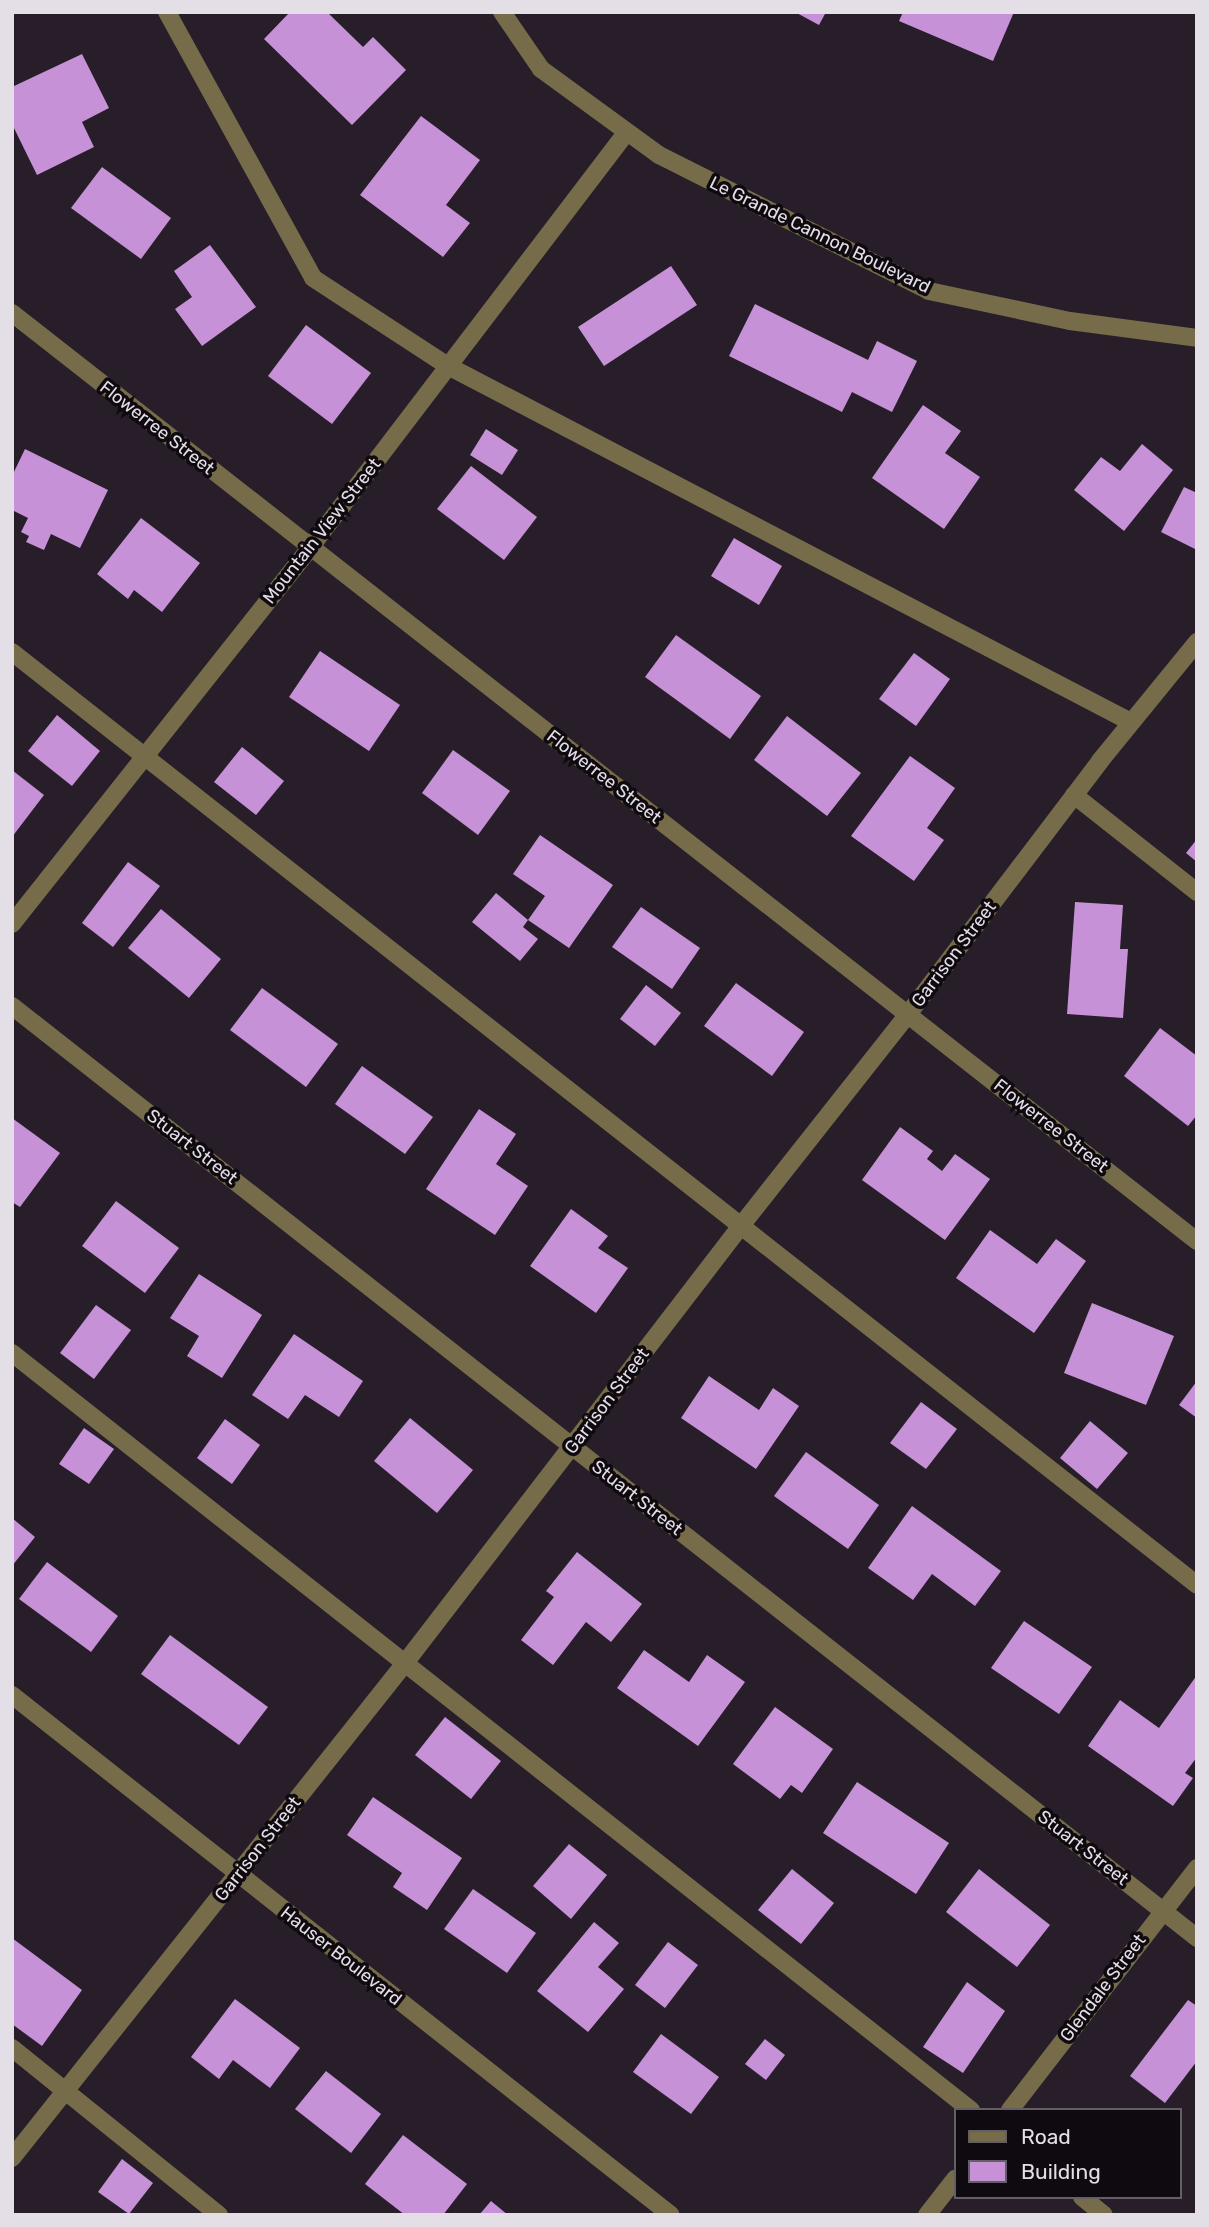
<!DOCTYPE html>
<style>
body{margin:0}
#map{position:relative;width:1209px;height:2227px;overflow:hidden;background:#271e2a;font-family:Rubik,sans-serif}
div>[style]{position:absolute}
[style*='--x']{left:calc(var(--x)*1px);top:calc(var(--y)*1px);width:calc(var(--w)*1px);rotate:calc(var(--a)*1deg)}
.building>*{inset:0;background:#c691d6}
.minor>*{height:18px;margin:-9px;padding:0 9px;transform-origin:9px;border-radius:9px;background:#766c4a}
span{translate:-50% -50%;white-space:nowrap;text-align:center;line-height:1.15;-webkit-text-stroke:7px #0e0a0f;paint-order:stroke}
.street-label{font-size:18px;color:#e4dee6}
.frame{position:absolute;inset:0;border:14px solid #e4dee6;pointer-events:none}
.legend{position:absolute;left:954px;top:2108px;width:228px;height:91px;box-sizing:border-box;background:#0e0a0f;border:2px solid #645f65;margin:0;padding:9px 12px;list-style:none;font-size:21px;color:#e4dee6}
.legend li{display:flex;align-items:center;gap:14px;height:35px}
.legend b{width:35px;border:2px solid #645f65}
</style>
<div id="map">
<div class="building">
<i style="clip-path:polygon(290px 12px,327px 12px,363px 47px,373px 37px,406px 70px,352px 125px,264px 39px)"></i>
<i style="clip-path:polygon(795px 12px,826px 12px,819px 25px)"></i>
<i style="clip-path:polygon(903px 12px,1014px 12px,993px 61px,899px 21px)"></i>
<i style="clip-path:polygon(82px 54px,109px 108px,82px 122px,94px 147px,37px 175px,12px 124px,12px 87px)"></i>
<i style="clip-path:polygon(421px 116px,480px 160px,446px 205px,470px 223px,443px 257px,360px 195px)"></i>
<i style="clip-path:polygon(102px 167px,171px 218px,141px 259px,71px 208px)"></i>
<i style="clip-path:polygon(210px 245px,256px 307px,202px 346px,175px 309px,192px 297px,174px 271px)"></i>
<i style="clip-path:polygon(671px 266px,697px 305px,604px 366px,578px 327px)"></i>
<i style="clip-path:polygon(755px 304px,868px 360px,877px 341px,917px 361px,892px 412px,852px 392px,842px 412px,729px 356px)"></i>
<i style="clip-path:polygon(306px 325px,371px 373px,332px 424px,268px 376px)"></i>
<i style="clip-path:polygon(923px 405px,961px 431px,945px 453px,980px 477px,944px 529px,872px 478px)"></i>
<i style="clip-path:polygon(486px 429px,518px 450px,502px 475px,470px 455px)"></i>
<i style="clip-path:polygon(1142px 444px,1173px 470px,1124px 531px,1074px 490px,1101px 457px,1120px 471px)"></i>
<i style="clip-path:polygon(25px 449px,108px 490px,80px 548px,51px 534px,44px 550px,26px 542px,29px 536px,21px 532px,28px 518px,12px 510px,12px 476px)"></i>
<i style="clip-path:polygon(471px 466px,537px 517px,504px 560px,437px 509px)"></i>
<i style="clip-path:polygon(1184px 487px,1197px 493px,1197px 550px,1161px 532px)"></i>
<i style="clip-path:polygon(141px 518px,200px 563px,162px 612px,134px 590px,128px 599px,97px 574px)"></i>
<i style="clip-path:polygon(734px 538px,782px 566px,759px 605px,711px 576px)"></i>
<i style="clip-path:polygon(676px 635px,761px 696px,730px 739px,645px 677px)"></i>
<i style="clip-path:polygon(320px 651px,400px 705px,369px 751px,289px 697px)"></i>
<i style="clip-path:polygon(914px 653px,950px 679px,916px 726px,879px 699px)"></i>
<i style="clip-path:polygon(57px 715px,100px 751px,72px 786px,28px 751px)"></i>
<i style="clip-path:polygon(787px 716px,861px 773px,827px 816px,754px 760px)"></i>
<i style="clip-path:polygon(242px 747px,284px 781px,256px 815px,214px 782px)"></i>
<i style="clip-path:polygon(453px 750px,510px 791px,478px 835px,422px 793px)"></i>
<i style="clip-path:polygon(910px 756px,955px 788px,927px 828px,944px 840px,914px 881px,851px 836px)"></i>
<i style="clip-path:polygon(12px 770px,44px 795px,12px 837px)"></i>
<i style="clip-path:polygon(540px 835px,613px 885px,569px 948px,528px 920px,545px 896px,513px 874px)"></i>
<i style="clip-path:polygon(1197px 839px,1197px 862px,1186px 853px)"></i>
<i style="clip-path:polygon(128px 862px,160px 886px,113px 947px,82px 923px)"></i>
<i style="clip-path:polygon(496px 893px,528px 920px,523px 927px,538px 939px,520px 961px,472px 922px)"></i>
<i style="clip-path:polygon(1075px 902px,1123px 905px,1120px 949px,1128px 949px,1123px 1018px,1067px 1014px)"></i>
<i style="clip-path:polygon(641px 907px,700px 948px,672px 989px,612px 947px)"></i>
<i style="clip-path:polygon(161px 909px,221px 959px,189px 998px,128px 948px)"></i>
<i style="clip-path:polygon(736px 983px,804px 1032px,772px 1076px,704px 1026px)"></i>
<i style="clip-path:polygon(646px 985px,681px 1013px,655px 1046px,620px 1019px)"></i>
<i style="clip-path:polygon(262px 988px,338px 1044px,306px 1087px,230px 1030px)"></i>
<i style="clip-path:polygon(1160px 1028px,1197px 1056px,1197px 1115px,1188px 1126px,1124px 1076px)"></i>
<i style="clip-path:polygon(362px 1066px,433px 1117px,405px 1154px,335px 1104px)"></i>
<i style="clip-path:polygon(479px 1109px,516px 1134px,496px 1164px,528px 1186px,495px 1235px,426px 1189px)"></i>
<i style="clip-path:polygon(12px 1118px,60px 1153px,20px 1207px,12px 1202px)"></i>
<i style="clip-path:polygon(900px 1127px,933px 1151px,927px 1159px,942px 1171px,955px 1154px,990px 1179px,945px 1240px,862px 1180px)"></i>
<i style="clip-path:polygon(116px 1201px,179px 1248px,145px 1293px,82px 1246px)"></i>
<i style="clip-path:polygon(571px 1209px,608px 1236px,598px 1248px,628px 1268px,596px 1313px,530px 1266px)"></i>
<i style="clip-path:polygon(990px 1230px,1037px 1264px,1056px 1239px,1086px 1261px,1034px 1333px,956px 1278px)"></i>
<i style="clip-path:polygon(199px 1274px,262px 1315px,222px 1378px,187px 1356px,199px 1336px,170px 1318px)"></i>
<i style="clip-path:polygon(1092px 1303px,1174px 1336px,1146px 1405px,1064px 1373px)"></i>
<i style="clip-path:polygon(96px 1305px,131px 1330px,94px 1379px,60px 1353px)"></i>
<i style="clip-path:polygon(294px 1334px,363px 1381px,339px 1417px,305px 1395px,288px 1419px,252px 1395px)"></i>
<i style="clip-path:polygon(709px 1376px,759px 1410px,773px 1388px,799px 1406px,756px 1469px,681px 1418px)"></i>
<i style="clip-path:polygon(1197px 1381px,1197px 1418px,1179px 1405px)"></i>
<i style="clip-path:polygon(921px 1402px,957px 1429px,926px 1469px,890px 1443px)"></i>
<i style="clip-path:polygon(410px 1418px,473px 1470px,437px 1513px,374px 1461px)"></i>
<i style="clip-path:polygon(225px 1419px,260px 1445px,232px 1484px,197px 1458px)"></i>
<i style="clip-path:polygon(1090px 1421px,1128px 1453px,1097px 1489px,1060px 1458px)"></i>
<i style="clip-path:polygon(84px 1428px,114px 1449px,89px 1484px,59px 1464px)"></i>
<i style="clip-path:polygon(806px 1452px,879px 1505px,848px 1549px,774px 1496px)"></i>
<i style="clip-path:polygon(912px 1506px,1001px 1571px,975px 1606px,932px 1574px,913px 1600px,868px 1568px)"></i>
<i style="clip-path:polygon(12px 1518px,35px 1537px,12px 1566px)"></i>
<i style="clip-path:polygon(577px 1552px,642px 1604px,611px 1642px,586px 1622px,553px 1665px,521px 1640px,554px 1597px,546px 1591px)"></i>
<i style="clip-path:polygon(47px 1562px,118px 1616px,91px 1652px,19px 1599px)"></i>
<i style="clip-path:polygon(1024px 1621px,1092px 1667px,1059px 1714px,991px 1668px)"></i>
<i style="clip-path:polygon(170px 1635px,268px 1707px,239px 1745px,141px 1674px)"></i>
<i style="clip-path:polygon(644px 1650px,689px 1682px,707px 1655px,745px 1682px,698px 1746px,617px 1688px)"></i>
<i style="clip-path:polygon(1197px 1675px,1197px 1757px,1185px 1773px,1193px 1778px,1173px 1806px,1088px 1746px,1120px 1700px,1159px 1728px)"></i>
<i style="clip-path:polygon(775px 1707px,833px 1749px,802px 1793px,791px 1785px,780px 1799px,733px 1764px)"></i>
<i style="clip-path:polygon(445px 1717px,501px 1761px,471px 1799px,415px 1755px)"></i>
<i style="clip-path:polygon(857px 1782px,949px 1843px,916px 1894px,823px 1833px)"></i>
<i style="clip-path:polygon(373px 1797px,462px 1858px,427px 1910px,393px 1887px,402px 1873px,347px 1835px)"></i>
<i style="clip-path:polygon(569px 1844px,607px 1875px,571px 1919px,533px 1886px)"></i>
<i style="clip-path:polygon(792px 1869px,834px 1903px,801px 1944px,758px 1910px)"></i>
<i style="clip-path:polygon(979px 1869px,1050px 1925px,1017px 1967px,946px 1912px)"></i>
<i style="clip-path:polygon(473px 1889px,536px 1933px,507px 1973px,444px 1929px)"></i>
<i style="clip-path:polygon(594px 1922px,619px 1943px,598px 1967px,624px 1989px,588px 2032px,537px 1991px)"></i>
<i style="clip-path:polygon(12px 1938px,82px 1990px,42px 2046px,12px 2024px)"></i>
<i style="clip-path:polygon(668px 1942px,698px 1965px,665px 2008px,635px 1985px)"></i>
<i style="clip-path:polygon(967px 1982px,1005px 2011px,963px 2073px,923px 2047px)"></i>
<i style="clip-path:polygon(235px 1999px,300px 2048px,270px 2088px,233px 2060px,219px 2079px,191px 2057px)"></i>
<i style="clip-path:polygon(1188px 2000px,1197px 2006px,1197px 2061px,1165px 2103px,1130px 2076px)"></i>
<i style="clip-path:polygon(661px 2034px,719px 2077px,691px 2114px,633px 2072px)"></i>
<i style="clip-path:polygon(765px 2039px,785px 2055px,766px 2080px,745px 2064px)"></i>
<i style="clip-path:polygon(326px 2071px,381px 2114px,351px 2153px,295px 2109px)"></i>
<i style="clip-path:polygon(403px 2135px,467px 2184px,443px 2215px,405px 2215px,365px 2184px)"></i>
<i style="clip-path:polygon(122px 2159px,153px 2183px,129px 2214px,98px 2192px)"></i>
<i style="clip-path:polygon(491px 2201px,508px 2215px,479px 2215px)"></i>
</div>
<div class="minor">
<i style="--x:167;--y:12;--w:303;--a:61.2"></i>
<i style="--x:313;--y:278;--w:161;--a:33.1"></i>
<i style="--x:448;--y:366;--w:770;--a:27.53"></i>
<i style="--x:502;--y:12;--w:69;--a:55.6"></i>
<i style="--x:541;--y:69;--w:146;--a:36.1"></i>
<i style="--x:659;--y:155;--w:302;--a:26.7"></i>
<i style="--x:929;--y:291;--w:144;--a:12"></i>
<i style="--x:1070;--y:321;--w:128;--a:7.6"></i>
<i style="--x:12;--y:313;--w:1505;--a:38.07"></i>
<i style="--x:12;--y:652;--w:1508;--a:38.21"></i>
<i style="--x:1074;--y:795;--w:157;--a:38.3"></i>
<i style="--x:12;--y:924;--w:478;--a:-51.6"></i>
<i style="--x:309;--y:549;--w:523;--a:-52.69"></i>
<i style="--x:12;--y:1006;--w:1508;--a:38.18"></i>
<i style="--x:12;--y:1353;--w:1222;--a:38.29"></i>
<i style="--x:12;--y:1695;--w:839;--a:38.28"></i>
<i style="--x:12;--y:2048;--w:266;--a:38.9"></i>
<i style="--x:1010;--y:2110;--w:306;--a:-52.3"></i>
<i style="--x:12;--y:2158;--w:632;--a:-51.55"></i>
<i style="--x:405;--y:1663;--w:550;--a:-52.46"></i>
<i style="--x:740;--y:1227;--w:273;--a:-51.7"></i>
<i style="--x:909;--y:1013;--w:316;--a:-52.8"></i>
<i style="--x:1100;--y:761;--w:154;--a:-50.8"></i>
<i style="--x:1082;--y:2197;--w:28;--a:39"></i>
<i style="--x:927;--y:2215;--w:46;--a:-52.1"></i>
</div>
<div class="street-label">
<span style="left:820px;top:235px;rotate:26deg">Le Grande Cannon Boulevard</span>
<span style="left:157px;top:428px;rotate:38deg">Flowerree Street</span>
<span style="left:322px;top:531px;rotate:-52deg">Mountain View Street</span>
<span style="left:604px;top:777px;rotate:38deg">Flowerree Street</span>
<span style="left:954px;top:954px;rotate:-53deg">Garrison Street</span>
<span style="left:1051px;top:1126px;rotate:38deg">Flowerree Street</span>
<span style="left:192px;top:1147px;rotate:38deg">Stuart Street</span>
<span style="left:607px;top:1401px;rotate:-53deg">Garrison Street</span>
<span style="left:637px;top:1498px;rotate:38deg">Stuart Street</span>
<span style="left:1083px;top:1848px;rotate:38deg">Stuart Street</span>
<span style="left:258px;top:1849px;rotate:-52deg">Garrison Street</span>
<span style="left:341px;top:1956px;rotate:38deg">Hauser Boulevard</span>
<span style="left:1103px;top:1988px;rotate:-53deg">Glendale Street</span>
</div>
<div class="frame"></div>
<ul class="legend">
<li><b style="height:9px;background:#766c4a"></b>Road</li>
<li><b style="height:19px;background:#c691d6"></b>Building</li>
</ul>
</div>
